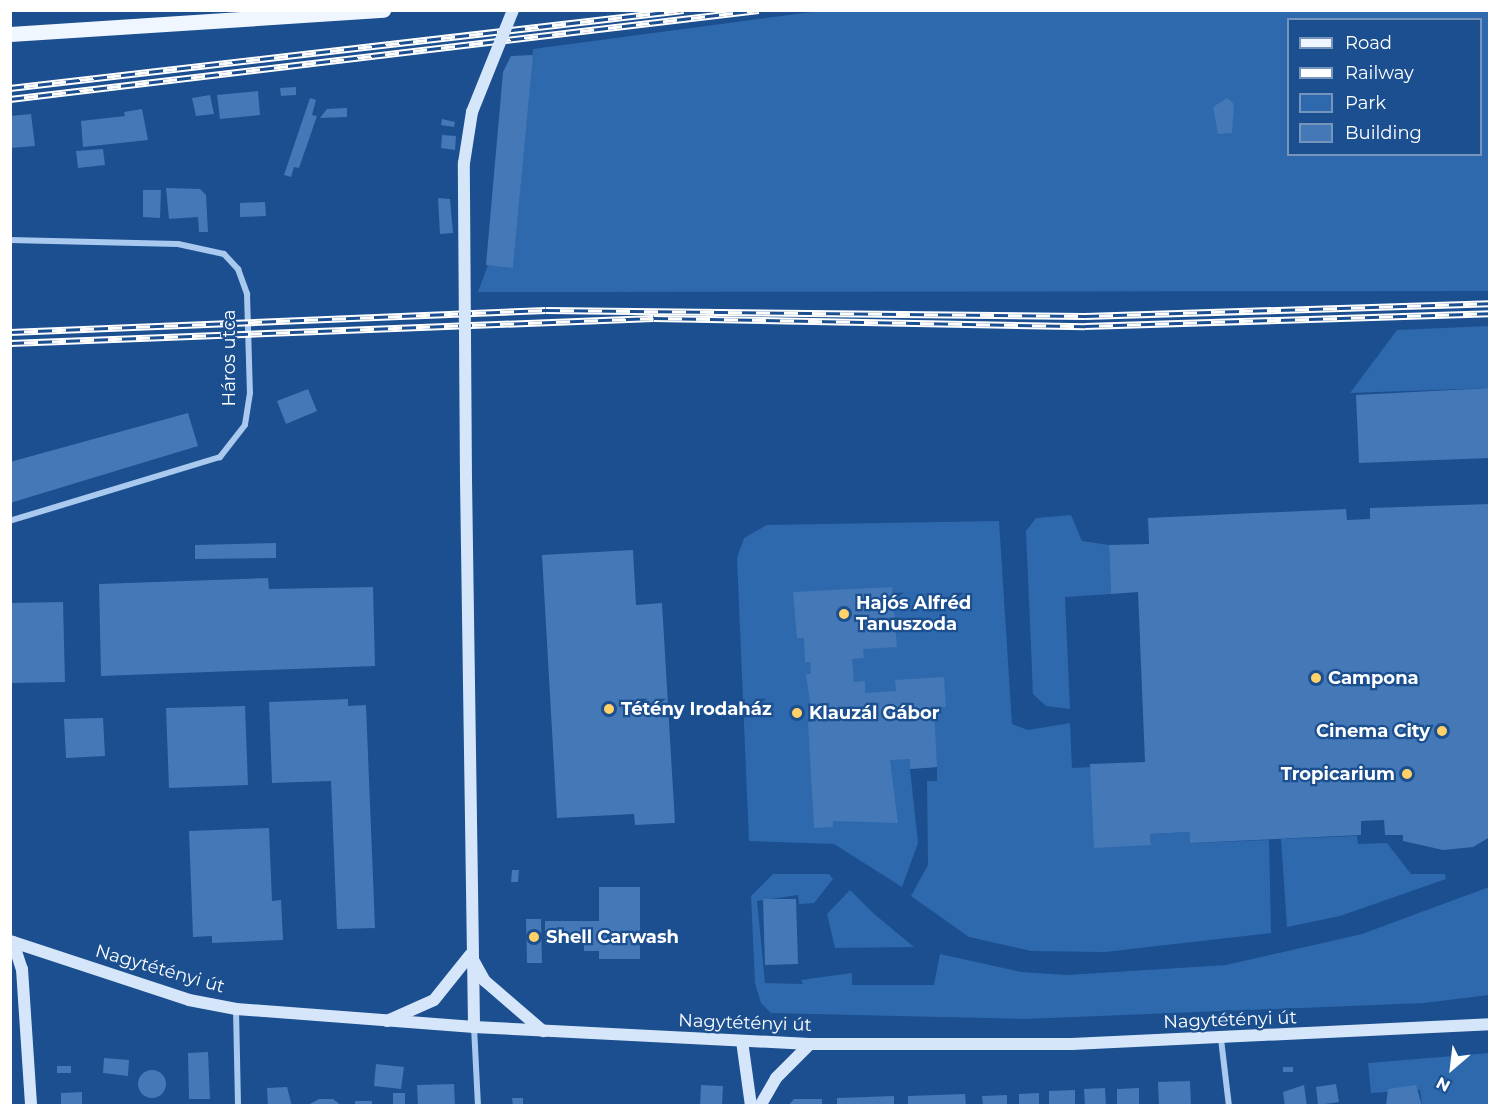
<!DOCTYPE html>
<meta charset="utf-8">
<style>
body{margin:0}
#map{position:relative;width:1500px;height:1116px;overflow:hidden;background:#1b4f8f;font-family:Montserrat,sans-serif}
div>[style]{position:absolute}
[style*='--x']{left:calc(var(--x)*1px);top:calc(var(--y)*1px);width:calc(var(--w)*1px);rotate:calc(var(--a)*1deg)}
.green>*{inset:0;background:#2e69ad}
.building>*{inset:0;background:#4478b7}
.round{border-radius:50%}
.street>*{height:6px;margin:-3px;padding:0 3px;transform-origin:3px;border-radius:3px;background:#a9c9ee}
.secondary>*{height:12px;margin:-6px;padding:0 6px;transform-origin:6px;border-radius:6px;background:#d6e6fa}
.primary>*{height:15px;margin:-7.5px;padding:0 7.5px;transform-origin:7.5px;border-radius:7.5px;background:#f0f6ff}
.rail>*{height:7px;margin-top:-3.5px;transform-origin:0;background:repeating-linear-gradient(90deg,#1b4f8f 0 14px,#fff 0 28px);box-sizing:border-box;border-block:2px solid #fff}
.secondary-bridge>*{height:12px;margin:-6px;padding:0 6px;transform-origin:6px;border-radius:6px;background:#d6e6fa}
.dots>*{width:16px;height:16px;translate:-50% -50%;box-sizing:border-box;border:3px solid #1b4f8f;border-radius:50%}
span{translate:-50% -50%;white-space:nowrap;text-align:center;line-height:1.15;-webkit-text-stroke:4.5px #1b4f8f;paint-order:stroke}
.street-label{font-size:18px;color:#fff}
.poi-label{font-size:18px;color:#fff;font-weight:700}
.left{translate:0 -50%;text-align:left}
.right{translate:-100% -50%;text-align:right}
.frame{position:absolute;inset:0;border:12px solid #fff;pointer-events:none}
.legend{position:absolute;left:1287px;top:18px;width:195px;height:138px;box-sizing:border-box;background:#1b4f8f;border:2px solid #7695bc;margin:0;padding:8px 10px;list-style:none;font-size:18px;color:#fff}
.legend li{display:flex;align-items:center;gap:12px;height:30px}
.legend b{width:30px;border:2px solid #7695bc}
.north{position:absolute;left:1422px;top:1038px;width:60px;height:60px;-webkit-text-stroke:4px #1b4f8f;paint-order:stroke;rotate:208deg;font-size:16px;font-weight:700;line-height:24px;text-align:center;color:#fff}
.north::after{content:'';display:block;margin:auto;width:21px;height:27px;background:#fff;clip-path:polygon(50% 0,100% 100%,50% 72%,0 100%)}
</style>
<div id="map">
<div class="green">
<i style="clip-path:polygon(evenodd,827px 10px,1489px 11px,1489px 291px,478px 292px,488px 265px,513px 267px,533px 49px,827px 10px,1288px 20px,1480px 20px,1480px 154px,1288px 154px,1288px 20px)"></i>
<i style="clip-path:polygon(1489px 326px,1489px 388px,1350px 393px,1397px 330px)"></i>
<i style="clip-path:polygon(1071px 515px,1082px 541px,1109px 545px,1111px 594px,1065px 597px,1070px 709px,1046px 706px,1033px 694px,1026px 531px,1036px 518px)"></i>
<i style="clip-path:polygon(999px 521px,1012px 724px,1028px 730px,1070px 723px,1072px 768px,1090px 767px,1151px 845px,1150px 834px,1190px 832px,1190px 843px,1269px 840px,1271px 933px,1105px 952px,1031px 951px,969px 937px,911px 896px,928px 865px,927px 781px,937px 781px,937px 767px,910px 769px,918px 843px,902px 887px,834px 844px,749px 841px,737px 558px,744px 538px,767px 525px)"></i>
<i style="clip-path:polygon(1357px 836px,1358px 844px,1387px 843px,1411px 874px,1445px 874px,1446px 879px,1340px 916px,1287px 927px,1281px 839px)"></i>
<i style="clip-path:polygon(773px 874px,829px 874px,833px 879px,814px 903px,799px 904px,798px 895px,757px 901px,765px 983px,803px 984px,801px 980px,852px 973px,852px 985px,934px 985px,940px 954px,1021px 972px,1067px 975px,1226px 965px,1362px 934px,1489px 887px,1489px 995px,1424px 1003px,1025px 1019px,771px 1013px,761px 1003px,755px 983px,751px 896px)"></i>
<i style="clip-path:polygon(850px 890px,873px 913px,914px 947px,835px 948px,827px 914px)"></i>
<i style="clip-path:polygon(1489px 1053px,1489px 1105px,1422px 1105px,1420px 1090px,1371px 1093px,1368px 1063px)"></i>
</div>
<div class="building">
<i style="clip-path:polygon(533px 55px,513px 268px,486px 265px,503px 72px,511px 56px)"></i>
<i style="clip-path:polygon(296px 87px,296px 95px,281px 96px,280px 88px)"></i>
<i style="clip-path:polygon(258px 91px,260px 115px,220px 119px,217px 95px)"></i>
<i style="clip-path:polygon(210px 95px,214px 114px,196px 116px,192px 98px)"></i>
<i style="clip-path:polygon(310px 98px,316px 100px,312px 115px,317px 116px,299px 168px,294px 167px,291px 177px,284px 175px)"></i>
<i style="clip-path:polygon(1227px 98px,1234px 104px,1232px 133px,1218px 134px,1213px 107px)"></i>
<i style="clip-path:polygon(347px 108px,347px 117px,320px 118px,327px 109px)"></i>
<i style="clip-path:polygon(142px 109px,148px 140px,83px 147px,81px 121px,125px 116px,124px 112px)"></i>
<i style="clip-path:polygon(31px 114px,35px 146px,10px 148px,10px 116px)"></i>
<i style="clip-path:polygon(442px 119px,455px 122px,454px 127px,441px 125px)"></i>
<i style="clip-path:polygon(442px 135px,456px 136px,455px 150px,441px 148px)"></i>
<i style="clip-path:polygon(103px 149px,105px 165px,78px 168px,76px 151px)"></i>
<i style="clip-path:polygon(166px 188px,200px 189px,206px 195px,208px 232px,199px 232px,198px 217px,169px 219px)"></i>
<i style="clip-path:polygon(143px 190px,161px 190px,160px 218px,143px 217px)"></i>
<i style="clip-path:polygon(438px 198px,450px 199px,453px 233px,440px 234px)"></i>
<i style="clip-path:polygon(265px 202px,266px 216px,240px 217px,240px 203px)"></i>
<i style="clip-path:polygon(1490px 388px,1490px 458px,1359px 463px,1356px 395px)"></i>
<i style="clip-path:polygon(308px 389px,317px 411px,286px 424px,277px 401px)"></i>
<i style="clip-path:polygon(188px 413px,198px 446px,10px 503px,10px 462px)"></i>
<i style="clip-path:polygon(1490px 504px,1490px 837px,1473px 847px,1443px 850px,1403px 841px,1403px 835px,1385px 835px,1384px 820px,1361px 821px,1361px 835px,1190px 843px,1190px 832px,1150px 834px,1151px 845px,1094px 848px,1090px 764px,1145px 762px,1138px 592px,1111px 594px,1109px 545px,1149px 544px,1148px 518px,1346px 509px,1347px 520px,1370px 519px,1370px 508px)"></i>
<i style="clip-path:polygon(276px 543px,276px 558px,195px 559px,195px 545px)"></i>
<i style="clip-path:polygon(633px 550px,636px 605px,662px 603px,675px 823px,635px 825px,634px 814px,557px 818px,542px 555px)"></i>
<i style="clip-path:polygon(268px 578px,269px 589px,373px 587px,375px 666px,101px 676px,99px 584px)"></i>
<i style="clip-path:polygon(892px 587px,897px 647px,863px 649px,864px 658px,852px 659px,854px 682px,865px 681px,865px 693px,896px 691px,895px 680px,944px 677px,946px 707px,934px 707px,937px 767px,910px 769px,910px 759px,890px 760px,898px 823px,833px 821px,833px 827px,814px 828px,808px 722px,813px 722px,806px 674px,811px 674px,810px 662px,805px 662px,804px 638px,797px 638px,793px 592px)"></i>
<i style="clip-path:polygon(63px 602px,65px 682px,10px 683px,10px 603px)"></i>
<i style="clip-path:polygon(348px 699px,348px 706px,366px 705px,375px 928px,337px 929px,331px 781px,272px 783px,269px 702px)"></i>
<i style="clip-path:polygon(245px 706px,248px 785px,169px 788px,166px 708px)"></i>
<i style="clip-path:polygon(103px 718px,105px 756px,66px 758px,64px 719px)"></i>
<i style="clip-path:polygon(269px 828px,272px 901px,281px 900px,283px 940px,212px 943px,212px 936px,193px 937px,189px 831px)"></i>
<i style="clip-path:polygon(512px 870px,519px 870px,518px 882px,511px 882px)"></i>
<i style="clip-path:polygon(599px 887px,640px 887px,640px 959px,599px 959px,599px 951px,584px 951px,584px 944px,545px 944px,545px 921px,599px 921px)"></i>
<i style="clip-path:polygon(763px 899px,796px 899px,798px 964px,765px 965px)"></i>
<i style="clip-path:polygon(526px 919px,541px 919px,542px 963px,527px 963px)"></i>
<i style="clip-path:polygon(208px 1052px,210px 1099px,189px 1099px,188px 1053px)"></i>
<i style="clip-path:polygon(104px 1058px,129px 1060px,128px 1076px,103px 1073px)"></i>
<i style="clip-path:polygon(376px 1064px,404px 1067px,401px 1089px,374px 1086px)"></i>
<i style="clip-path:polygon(57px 1066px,71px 1066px,71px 1073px,57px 1073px)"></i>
<i style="clip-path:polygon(1283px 1067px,1293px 1067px,1293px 1072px,1283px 1072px)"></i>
<i class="round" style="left:138px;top:1070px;width:28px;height:28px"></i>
<i style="clip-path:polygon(1190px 1081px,1191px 1106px,1159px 1106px,1158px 1082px)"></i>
<i style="clip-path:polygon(454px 1084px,455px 1106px,418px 1106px,417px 1085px)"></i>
<i style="clip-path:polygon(1336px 1084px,1339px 1102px,1318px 1105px,1316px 1087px)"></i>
<i style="clip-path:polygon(701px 1085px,723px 1086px,722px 1106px,700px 1106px)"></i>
<i style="clip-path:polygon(1304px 1085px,1307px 1106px,1285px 1106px,1283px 1092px)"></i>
<i style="clip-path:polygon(1416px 1085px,1422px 1106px,1386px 1106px,1388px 1089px)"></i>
<i style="clip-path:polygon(287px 1087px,292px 1106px,268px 1106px,267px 1088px)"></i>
<i style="clip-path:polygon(1105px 1088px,1106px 1106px,1085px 1106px,1084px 1089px)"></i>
<i style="clip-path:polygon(1139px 1088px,1139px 1106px,1117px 1106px,1117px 1089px)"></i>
<i style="clip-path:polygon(1075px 1090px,1075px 1106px,1049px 1106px,1049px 1091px)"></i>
<i style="clip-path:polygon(82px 1092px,82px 1106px,61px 1106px,61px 1093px)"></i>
<i style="clip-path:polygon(393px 1093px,405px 1093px,405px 1106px,393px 1106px)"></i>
<i style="clip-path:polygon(1039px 1093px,1039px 1106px,1019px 1106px,1019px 1094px)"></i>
<i style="clip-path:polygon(965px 1094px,966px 1106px,908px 1106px,908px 1096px)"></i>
<i style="clip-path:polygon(1007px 1095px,1007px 1106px,983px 1106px,982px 1096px)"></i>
<i style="clip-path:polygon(894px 1096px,894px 1106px,837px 1106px,837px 1098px)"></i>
<i style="clip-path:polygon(512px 1098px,523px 1098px,523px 1106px,513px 1106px)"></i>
<i style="clip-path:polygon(333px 1099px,342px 1106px,306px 1106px,319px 1099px)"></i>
<i style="clip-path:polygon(794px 1099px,822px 1099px,822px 1106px,788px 1106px)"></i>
<i style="clip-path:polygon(355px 1101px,372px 1101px,372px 1106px,355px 1106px)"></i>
</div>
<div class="street">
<i style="--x:10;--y:240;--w:168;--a:1.4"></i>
<i style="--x:178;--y:244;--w:47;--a:12.3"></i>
<i style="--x:224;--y:254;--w:21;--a:47"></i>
<i style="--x:238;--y:269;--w:27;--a:70"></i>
<i style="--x:247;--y:294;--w:99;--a:88.3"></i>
<i style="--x:250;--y:393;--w:32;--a:99"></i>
<i style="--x:245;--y:425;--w:41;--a:128"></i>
<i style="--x:220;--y:457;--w:220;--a:163.1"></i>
<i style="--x:236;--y:1009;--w:97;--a:88.8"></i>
<i style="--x:474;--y:1027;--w:79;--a:87.1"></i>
<i style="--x:1221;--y:1039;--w:67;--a:83.2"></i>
</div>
<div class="secondary">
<i style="--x:466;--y:479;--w:548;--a:89.16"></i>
<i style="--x:10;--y:941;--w:188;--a:18.2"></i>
<i style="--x:189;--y:1000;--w:48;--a:10.8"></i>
<i style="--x:236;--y:1009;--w:239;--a:4.3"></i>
<i style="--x:474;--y:1027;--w:336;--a:2.9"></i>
<i style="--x:810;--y:1044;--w:262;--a:0"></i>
<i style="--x:1072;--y:1044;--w:418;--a:-2.7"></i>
<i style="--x:13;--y:942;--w:28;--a:72"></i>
<i style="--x:22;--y:969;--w:137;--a:86.2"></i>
<i style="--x:472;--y:958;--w:26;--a:61"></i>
<i style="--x:485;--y:981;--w:77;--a:40.8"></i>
<i style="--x:387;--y:1021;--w:51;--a:-24.1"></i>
<i style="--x:434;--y:1000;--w:58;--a:-51.3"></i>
<i style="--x:742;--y:1041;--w:66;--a:82.1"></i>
<i style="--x:760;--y:1106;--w:32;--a:-60"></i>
<i style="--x:776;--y:1078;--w:48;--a:-45"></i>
</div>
<div class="primary">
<i style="--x:10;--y:34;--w:374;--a:-3.7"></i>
</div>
<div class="rail">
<i style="--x:10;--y:88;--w:678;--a:-6.6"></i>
<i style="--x:10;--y:99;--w:754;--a:-6.78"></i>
<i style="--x:10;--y:332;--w:536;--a:-2.35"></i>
<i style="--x:546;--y:310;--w:539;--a:0.64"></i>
<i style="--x:1085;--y:316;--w:405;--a:-1.8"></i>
<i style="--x:10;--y:343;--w:644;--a:-2.22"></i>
<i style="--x:654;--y:318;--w:431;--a:1.1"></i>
<i style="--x:1085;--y:326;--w:405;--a:-1.8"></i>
</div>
<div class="secondary-bridge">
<i style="--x:466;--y:479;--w:316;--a:-90.4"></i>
<i style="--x:464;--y:163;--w:52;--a:-81.1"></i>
<i style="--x:472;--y:112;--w:110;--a:-68.1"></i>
</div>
<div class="dots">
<i style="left:844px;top:614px;background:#ffd166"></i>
<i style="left:1316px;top:678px;background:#ffd166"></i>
<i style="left:609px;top:709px;background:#ffd166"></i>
<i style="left:797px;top:713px;background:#ffd166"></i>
<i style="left:1442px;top:731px;background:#ffd166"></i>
<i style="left:1407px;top:774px;background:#ffd166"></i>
<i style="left:534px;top:937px;background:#ffd166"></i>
</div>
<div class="street-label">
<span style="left:229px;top:358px;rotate:-90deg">Háros utca</span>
<span style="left:160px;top:969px;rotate:16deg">Nagytétényi út</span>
<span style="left:1230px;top:1020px;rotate:-2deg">Nagytétényi út</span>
<span style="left:745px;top:1023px;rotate:2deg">Nagytétényi út</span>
</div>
<div class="poi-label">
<span class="left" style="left:856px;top:614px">Hajós Alfréd<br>Tanuszoda</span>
<span class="left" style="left:1328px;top:678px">Campona</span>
<span class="left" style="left:621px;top:709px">Tétény Irodaház</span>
<span class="left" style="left:809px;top:713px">Klauzál Gábor</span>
<span class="right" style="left:1430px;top:731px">Cinema City</span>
<span class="right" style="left:1395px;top:774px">Tropicarium</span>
<span class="left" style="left:546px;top:937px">Shell Carwash</span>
</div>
<div class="frame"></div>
<ul class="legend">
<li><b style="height:8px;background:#f0f6ff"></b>Road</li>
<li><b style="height:8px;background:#fff"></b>Railway</li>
<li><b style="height:16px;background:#2e69ad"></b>Park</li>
<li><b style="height:16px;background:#4478b7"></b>Building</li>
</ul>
<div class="north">N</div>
</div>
